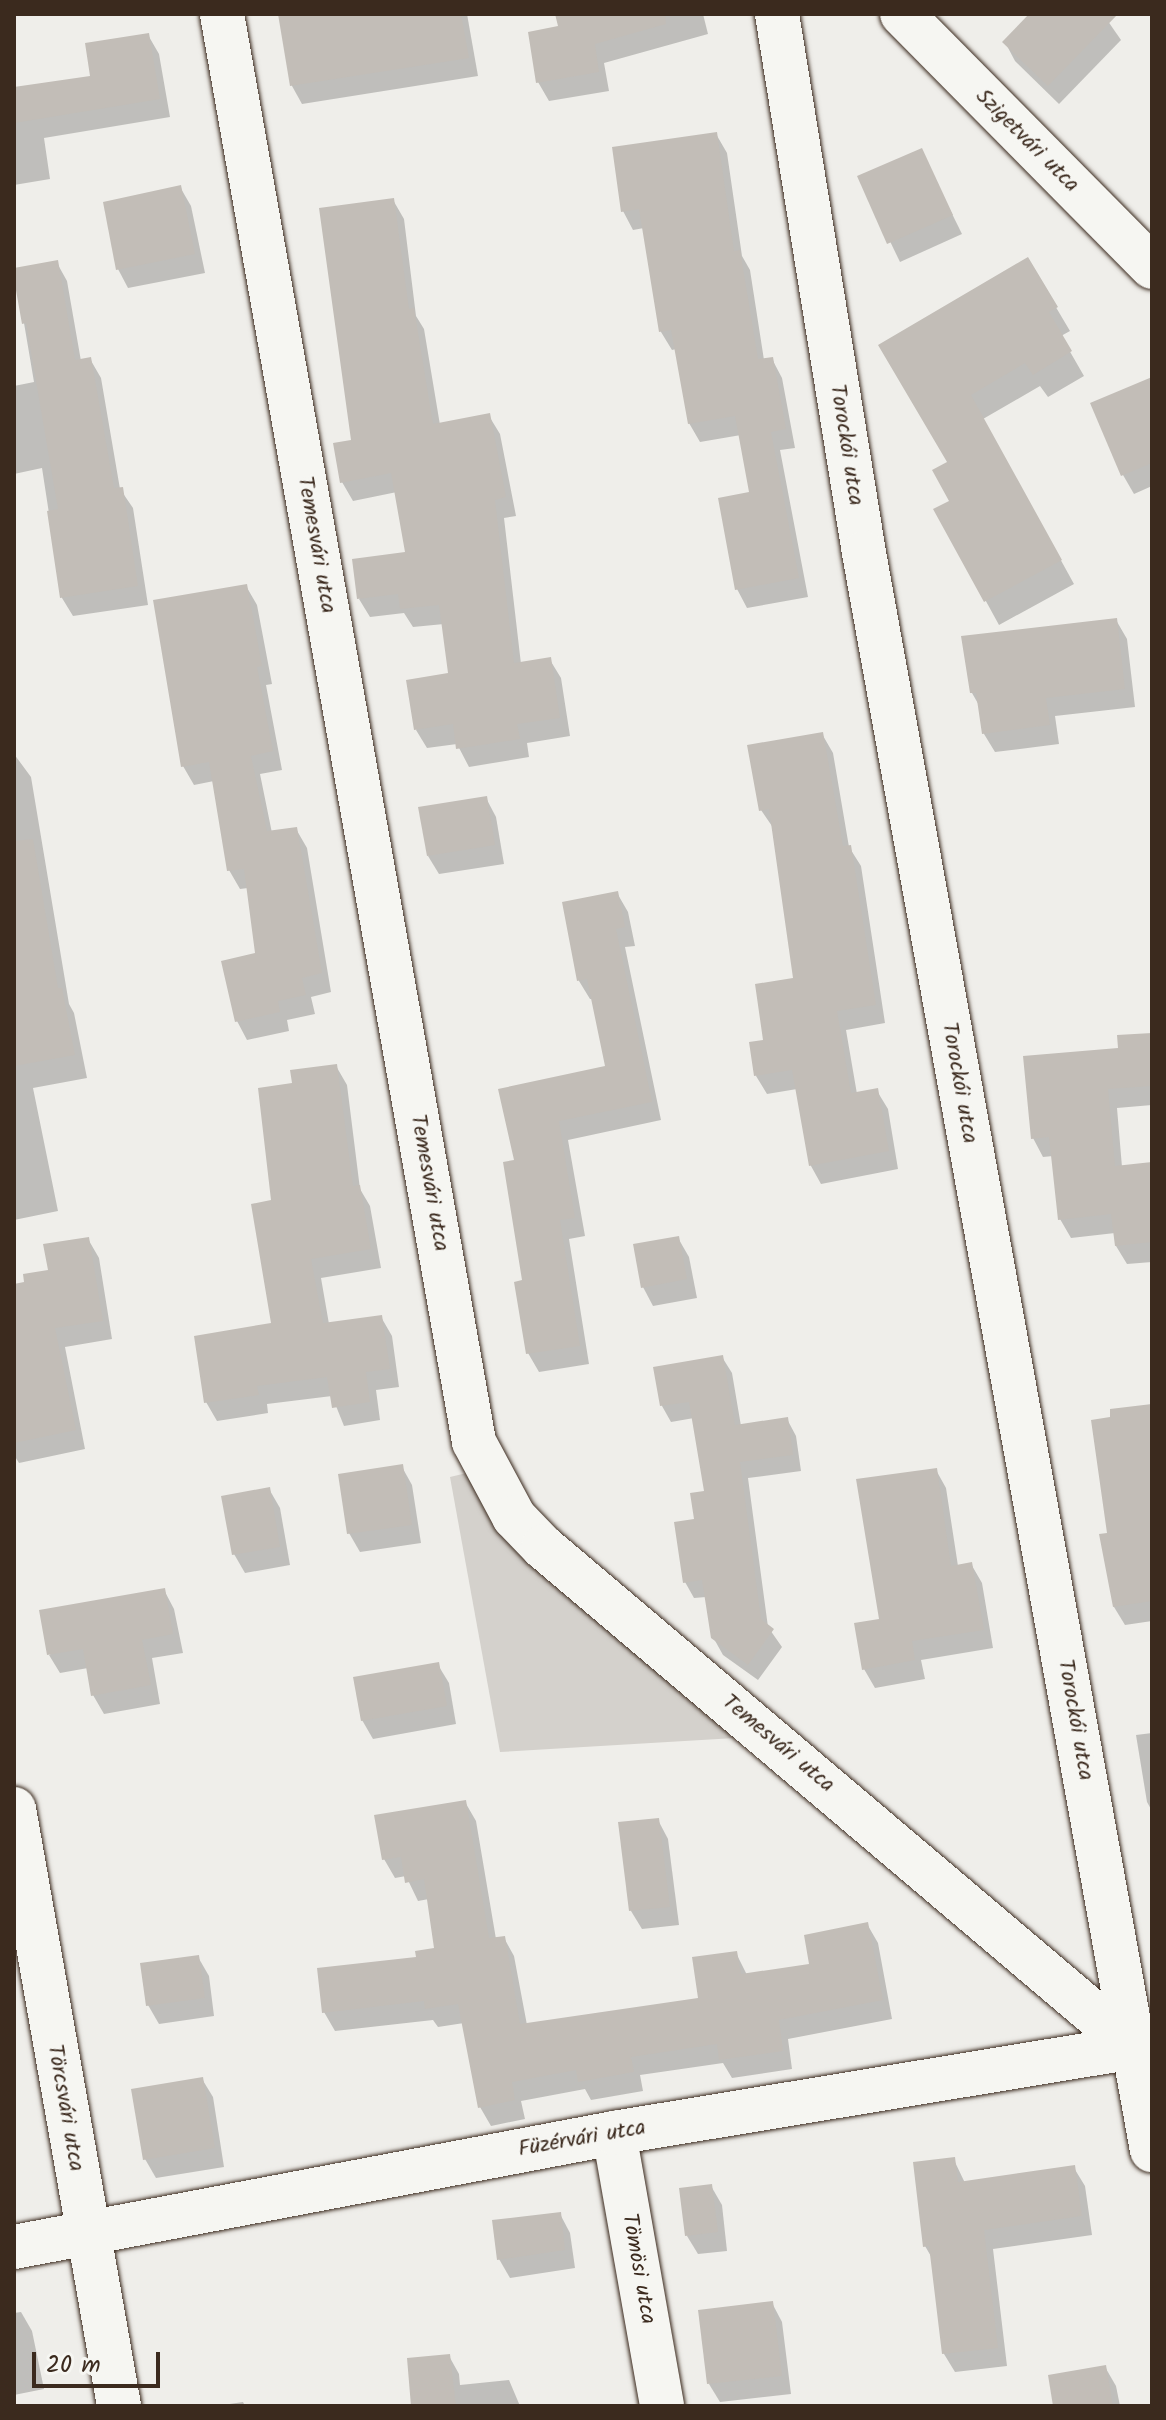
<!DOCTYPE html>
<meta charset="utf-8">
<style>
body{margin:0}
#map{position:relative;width:1166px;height:2420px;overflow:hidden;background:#efeeea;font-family:Kalam,sans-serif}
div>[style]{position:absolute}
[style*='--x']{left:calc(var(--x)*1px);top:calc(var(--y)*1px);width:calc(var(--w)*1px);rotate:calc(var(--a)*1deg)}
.green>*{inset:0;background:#d4d1cc}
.shadow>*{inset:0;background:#0003}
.building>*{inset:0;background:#c2bdb7}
.roads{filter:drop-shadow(0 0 2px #3b2a1e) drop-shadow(0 0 2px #3b2a1e)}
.minor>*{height:44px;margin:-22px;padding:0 22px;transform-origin:22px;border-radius:22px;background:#f6f6f2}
span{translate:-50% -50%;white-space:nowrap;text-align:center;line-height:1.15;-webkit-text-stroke:6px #f6f6f2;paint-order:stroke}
.street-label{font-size:22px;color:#3b2a1e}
.frame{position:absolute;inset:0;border:16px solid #3b2a1e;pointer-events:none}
.scale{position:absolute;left:32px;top:2352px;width:128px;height:36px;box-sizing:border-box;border:4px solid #3b2a1e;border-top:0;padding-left:10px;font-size:24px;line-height:28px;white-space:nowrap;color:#3b2a1e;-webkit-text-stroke:6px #f6f6f2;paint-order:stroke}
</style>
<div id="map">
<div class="green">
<i style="clip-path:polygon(475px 1471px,735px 1738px,500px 1752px,450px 1477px)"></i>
</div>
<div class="shadow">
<i style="clip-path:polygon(280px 14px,467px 14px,478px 76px,302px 104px,292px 86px)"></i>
<i style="clip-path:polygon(557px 14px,703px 14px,708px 34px,604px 63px,609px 91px,549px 101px,538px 82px,560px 28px)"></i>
<i style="clip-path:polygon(1031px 14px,1103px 14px,1121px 40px,1059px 104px,1015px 61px,1005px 42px)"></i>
<i style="clip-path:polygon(148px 35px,159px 54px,170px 117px,44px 138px,50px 179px,14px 185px,14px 89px,93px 78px)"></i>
<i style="clip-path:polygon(716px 134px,727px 153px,742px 256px,750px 270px,764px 360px,772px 359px,782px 378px,795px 448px,780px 450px,808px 597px,747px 608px,737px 589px,752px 494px,741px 435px,700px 442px,689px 423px,676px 349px,672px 350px,661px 332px,644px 228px,633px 230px,623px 211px)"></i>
<i style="clip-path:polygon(921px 151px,962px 234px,900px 262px,859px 177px)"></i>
<i style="clip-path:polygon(180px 187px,191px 206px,205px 273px,128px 288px,118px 269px)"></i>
<i style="clip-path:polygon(393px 200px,404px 219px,416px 316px,424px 329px,440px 425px,489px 416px,500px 434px,516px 516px,504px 518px,521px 664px,550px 660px,561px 678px,570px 736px,527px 743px,529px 757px,469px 767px,457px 744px,427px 748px,416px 730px,450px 675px,444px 624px,413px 627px,404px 613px,370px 617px,359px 599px,408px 554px,397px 492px,353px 501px,342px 482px,353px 441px)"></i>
<i style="clip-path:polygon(1028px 260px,1070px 331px,1061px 336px,1084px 376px,1048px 397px,1040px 386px,983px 419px,1074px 584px,999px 625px,936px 510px,951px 501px,949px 463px,881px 346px)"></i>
<i style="clip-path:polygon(57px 263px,67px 281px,81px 361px,90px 359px,101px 378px,120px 489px,133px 508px,148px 605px,73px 616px,62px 598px,42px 468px,14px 474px,14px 386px,34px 382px,15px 270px)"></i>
<i style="clip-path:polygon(1152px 383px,1152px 486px,1134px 494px,1123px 475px)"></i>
<i style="clip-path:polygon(246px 586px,257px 605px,272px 684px,266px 685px,282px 770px,260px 774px,272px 833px,296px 829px,307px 848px,331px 992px,311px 997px,315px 1014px,287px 1020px,289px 1031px,247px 1040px,237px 1021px,258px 955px,248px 888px,240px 889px,229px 870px,214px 781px,194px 785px,183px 766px)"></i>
<i style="clip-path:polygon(1116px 620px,1127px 639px,1135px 707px,1055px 716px,1059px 744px,995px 752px,984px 734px,980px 707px,972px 693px)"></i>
<i style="clip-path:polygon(822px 734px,833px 753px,849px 847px,861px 866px,885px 1023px,846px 1030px,857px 1094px,877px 1091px,888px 1109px,898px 1169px,821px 1184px,811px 1166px,797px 1089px,767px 1094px,756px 1076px,766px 1041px,795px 980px,774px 829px,761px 810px)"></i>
<i style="clip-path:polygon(14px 754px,31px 777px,69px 1004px,74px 1013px,87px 1078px,33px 1088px,58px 1211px,14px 1220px)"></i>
<i style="clip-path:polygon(486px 798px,496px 817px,504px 864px,439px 874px,428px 856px)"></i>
<i style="clip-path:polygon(617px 893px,628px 912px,635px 946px,625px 947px,661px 1120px,568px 1140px,585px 1236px,569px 1239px,589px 1364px,539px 1372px,528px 1353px,517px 1162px,608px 1068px,593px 999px,590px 999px,579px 981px,564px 904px)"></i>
<i style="clip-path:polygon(1152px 1035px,1152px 1105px,1117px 1108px,1122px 1167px,1152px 1164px,1152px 1262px,1127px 1264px,1116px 1246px,1115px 1233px,1071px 1238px,1060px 1219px,1053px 1156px,1043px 1157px,1033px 1138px,1120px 1050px)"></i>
<i style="clip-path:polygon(336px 1066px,347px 1085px,360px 1189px,370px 1206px,381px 1268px,321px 1278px,329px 1324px,381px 1317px,392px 1336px,399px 1387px,376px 1390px,380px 1420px,344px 1426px,332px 1396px,267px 1404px,268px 1413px,217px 1421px,206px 1402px,274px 1325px,273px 1202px,294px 1085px)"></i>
<i style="clip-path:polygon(678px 1238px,689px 1257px,697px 1298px,653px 1306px,643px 1287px)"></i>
<i style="clip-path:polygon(88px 1239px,99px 1258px,112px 1339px,65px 1347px,85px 1449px,19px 1463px,14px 1455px,14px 1286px,27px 1284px,50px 1271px)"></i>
<i style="clip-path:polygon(722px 1357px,732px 1373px,741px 1426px,787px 1419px,796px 1436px,801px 1471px,748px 1478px,768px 1627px,782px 1647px,758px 1680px,723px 1655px,713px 1637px,706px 1597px,694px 1598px,685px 1582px,697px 1521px,706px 1493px,694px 1418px,671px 1422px,662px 1406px,656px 1368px)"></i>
<i style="clip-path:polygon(1152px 1406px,1152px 1621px,1125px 1625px,1114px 1607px,1109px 1535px)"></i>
<i style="clip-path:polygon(402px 1467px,412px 1485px,421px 1543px,360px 1552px,349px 1533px)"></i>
<i style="clip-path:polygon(936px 1470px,946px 1488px,958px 1566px,971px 1564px,982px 1583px,993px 1648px,921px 1660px,925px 1679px,875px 1688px,864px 1669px)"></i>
<i style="clip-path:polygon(269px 1489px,280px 1508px,290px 1565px,245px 1573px,234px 1554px)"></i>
<i style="clip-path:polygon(164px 1590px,174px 1609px,183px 1653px,152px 1658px,160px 1704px,104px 1714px,93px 1695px,88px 1668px,60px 1673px,49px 1655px)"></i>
<i style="clip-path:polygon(438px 1665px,449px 1683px,456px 1724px,373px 1739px,362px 1720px)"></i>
<i style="clip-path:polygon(1152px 1733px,1152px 1811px,1147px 1802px,1136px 1735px)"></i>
<i style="clip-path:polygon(465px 1802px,476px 1821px,496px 1939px,504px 1938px,514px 1956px,527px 2025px,700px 2000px,736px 1953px,747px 1975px,812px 1966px,867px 1924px,878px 1943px,892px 2019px,788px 2039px,792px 2069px,732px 2078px,723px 2063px,640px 2075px,643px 2091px,591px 2100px,585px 2089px,521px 2101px,525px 2119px,491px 2126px,480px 2107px,464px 2023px,438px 2027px,433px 2020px,335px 2031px,324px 2012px,436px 1950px,429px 1899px,418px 1901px,406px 1876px,395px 1878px,384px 1859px)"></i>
<i style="clip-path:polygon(658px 1820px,668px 1839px,679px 1925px,642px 1929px,631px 1911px)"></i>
<i style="clip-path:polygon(198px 1957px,209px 1976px,214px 2016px,159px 2024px,148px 2005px)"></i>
<i style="clip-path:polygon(202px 2079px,213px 2097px,224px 2167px,156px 2178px,145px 2159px)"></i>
<i style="clip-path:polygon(954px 2160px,965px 2183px,1074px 2168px,1085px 2186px,1092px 2235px,993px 2249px,1007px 2366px,955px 2372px,944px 2354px,932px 2258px,925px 2246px)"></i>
<i style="clip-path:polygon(711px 2186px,722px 2205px,727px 2251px,698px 2254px,687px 2236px)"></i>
<i style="clip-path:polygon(560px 2214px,570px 2233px,575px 2268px,510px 2278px,499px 2259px)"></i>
<i style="clip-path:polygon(772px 2303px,782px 2322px,791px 2394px,720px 2402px,709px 2384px)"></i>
<i style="clip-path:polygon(21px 2312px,32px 2331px,44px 2389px,14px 2395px,14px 2313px)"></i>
<i style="clip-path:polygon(449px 2356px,459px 2374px,460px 2385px,509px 2380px,520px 2406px,414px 2406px)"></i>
<i style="clip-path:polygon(1105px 2367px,1116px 2386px,1120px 2406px,1055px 2406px)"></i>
<i style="clip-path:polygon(243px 2402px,245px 2406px,216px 2406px)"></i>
</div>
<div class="building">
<i style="clip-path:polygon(278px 14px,461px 14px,469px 58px,290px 86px)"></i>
<i style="clip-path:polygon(555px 14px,665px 14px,666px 24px,595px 44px,599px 72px,536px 83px,528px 32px,558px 26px)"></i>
<i style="clip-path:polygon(1029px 14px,1118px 14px,1048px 86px,1002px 42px)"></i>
<i style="clip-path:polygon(149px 33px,160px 99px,14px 123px,14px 87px,90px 76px,85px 43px)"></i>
<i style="clip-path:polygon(717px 132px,734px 251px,740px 250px,758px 359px,773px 357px,786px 429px,771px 432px,799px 578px,735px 590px,718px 498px,749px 492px,735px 416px,688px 424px,671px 330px,659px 332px,639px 209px,621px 212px,612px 147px)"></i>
<i style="clip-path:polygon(922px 148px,953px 215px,887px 244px,857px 176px)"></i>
<i style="clip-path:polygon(181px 185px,195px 254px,116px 270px,103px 202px)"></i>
<i style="clip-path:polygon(394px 198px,409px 309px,414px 308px,433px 424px,490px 413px,506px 497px,495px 500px,514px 663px,551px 657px,560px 718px,517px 724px,520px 739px,456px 749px,453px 724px,414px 730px,406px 680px,448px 673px,439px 605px,400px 609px,398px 594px,357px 599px,352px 559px,405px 552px,391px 473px,340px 483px,333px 443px,351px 440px,319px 208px)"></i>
<i style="clip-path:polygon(1028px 257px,1058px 307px,1049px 312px,1072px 351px,1033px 375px,1025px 363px,971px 395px,1062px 560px,984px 602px,933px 509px,949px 501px,932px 470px,947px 462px,878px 345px)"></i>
<i style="clip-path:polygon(58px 260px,75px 360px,91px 357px,114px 488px,123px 487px,138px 586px,60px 598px,47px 511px,58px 509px,26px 323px,22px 324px,14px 279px,14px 268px)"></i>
<i style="clip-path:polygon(1152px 377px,1152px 463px,1121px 476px,1090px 403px)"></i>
<i style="clip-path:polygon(247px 584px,262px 666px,257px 667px,273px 751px,251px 756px,267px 831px,297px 827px,322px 973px,302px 978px,306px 995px,278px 1001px,280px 1012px,235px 1022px,221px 961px,255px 953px,244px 869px,227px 871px,209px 762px,181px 767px,153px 600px)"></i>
<i style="clip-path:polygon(1117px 618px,1125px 689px,1046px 698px,1050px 725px,982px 734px,976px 693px,970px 693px,961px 636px)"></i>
<i style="clip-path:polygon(823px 732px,843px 846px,851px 845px,876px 1005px,837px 1011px,851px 1093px,878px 1088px,889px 1151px,809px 1166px,792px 1070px,754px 1076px,749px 1042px,763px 1040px,755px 984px,793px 978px,769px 809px,759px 811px,747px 745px)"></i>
<i style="clip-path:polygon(487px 796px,495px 845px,427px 856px,418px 807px)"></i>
<i style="clip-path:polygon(33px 839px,58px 988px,62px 988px,75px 1055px,14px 1066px,14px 841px)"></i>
<i style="clip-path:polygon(618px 891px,625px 927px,616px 929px,652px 1102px,559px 1121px,575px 1218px,560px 1220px,580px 1346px,526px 1354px,514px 1282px,522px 1280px,503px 1162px,514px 1160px,498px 1089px,605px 1066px,587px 979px,577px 981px,562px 902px)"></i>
<i style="clip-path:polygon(1152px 1033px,1152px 1086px,1108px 1089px,1115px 1166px,1152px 1162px,1152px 1242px,1115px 1246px,1111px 1214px,1058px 1220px,1049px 1137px,1031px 1139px,1023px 1056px,1118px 1048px,1117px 1035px)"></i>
<i style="clip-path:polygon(337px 1064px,353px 1186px,360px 1185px,371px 1249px,311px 1259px,323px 1323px,382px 1315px,390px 1369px,366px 1372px,370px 1402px,332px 1408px,327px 1377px,257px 1386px,259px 1395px,204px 1403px,194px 1336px,271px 1323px,251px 1204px,271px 1200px,258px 1088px,292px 1083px,290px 1070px)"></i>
<i style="clip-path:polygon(679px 1236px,687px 1279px,641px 1288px,633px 1244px)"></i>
<i style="clip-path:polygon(89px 1237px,103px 1321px,55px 1328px,76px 1430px,14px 1443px,14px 1284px,24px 1282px,23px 1274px,48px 1270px,43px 1244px)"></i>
<i style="clip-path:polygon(723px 1355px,735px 1425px,788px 1417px,793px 1455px,740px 1462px,761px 1619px,774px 1629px,748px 1665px,711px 1638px,702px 1580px,683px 1583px,674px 1522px,694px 1519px,690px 1493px,704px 1491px,689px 1402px,660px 1406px,653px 1367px)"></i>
<i style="clip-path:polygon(1152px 1404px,1152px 1601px,1113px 1607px,1099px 1534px,1107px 1533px,1091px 1420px,1110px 1417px,1110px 1409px)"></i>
<i style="clip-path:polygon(403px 1464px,412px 1525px,347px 1534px,338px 1474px)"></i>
<i style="clip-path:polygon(937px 1468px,951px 1566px,972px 1562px,984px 1630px,912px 1641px,915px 1660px,862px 1670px,854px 1623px,879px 1619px,856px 1479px)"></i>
<i style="clip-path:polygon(270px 1487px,280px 1547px,232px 1555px,221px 1496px)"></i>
<i style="clip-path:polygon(165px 1588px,173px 1634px,142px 1640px,151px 1685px,91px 1696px,83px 1649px,47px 1655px,39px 1610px)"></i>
<i style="clip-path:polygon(439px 1662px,447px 1706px,361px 1721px,353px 1677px)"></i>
<i style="clip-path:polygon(466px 1800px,489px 1938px,505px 1936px,520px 2024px,698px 1998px,692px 1957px,737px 1951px,741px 1974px,809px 1964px,804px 1935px,868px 1922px,883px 2000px,779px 2020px,783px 2051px,719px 2060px,717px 2044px,631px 2057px,634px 2072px,578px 2082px,576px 2070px,512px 2082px,515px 2100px,478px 2108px,458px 2004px,425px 2009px,424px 2001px,322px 2013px,317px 1968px,416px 1957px,415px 1951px,434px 1948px,424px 1879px,405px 1883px,401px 1857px,382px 1860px,374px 1815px)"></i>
<i style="clip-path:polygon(659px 1818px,670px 1907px,629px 1911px,618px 1822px)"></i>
<i style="clip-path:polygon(199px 1955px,205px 1998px,146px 2006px,140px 1963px)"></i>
<i style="clip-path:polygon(203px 2077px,215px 2148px,143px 2160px,131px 2089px)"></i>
<i style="clip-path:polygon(955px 2157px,958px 2182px,1075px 2165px,1082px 2216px,984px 2230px,998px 2348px,942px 2354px,929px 2246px,923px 2247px,913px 2162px)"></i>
<i style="clip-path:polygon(712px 2184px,718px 2232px,685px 2236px,679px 2188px)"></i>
<i style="clip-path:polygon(561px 2212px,565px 2250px,497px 2260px,492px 2220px)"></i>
<i style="clip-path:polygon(773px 2301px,782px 2376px,707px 2384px,698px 2310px)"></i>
<i style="clip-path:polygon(450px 2354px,456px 2406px,411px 2406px,407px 2358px)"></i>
<i style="clip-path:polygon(1106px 2365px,1113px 2406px,1053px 2406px,1048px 2375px)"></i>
</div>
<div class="roads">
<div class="minor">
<i style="--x:222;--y:14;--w:1450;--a:79.99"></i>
<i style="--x:474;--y:1442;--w:85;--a:61.9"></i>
<i style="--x:514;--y:1517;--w:42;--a:46"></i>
<i style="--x:543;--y:1547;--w:798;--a:40.27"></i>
<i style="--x:777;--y:14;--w:546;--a:80.83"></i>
<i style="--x:864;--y:553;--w:1623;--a:79.78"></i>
<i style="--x:902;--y:14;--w:356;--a:45.3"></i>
<i style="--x:14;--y:1809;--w:606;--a:80.02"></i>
<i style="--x:614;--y:2133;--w:277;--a:80"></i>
<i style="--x:14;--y:2247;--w:611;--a:-10.76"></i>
<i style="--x:614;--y:2133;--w:545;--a:-9.39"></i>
</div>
</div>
<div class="street-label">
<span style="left:1027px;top:141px;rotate:45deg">Szigetvári utca</span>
<span style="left:846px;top:445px;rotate:81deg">Torockói utca</span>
<span style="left:316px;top:545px;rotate:80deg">Temesvári utca</span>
<span style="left:959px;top:1083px;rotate:80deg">Torockói utca</span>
<span style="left:429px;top:1183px;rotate:80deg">Temesvári utca</span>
<span style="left:1075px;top:1720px;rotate:80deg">Torockói utca</span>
<span style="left:778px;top:1744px;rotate:40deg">Temesvári utca</span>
<span style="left:65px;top:2108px;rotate:80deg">Törcsvári utca</span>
<span style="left:582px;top:2139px;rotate:-10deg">Füzérvári utca</span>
<span style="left:638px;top:2269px;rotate:80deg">Tömösi utca</span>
</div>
<div class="frame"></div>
<div class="scale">20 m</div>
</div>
